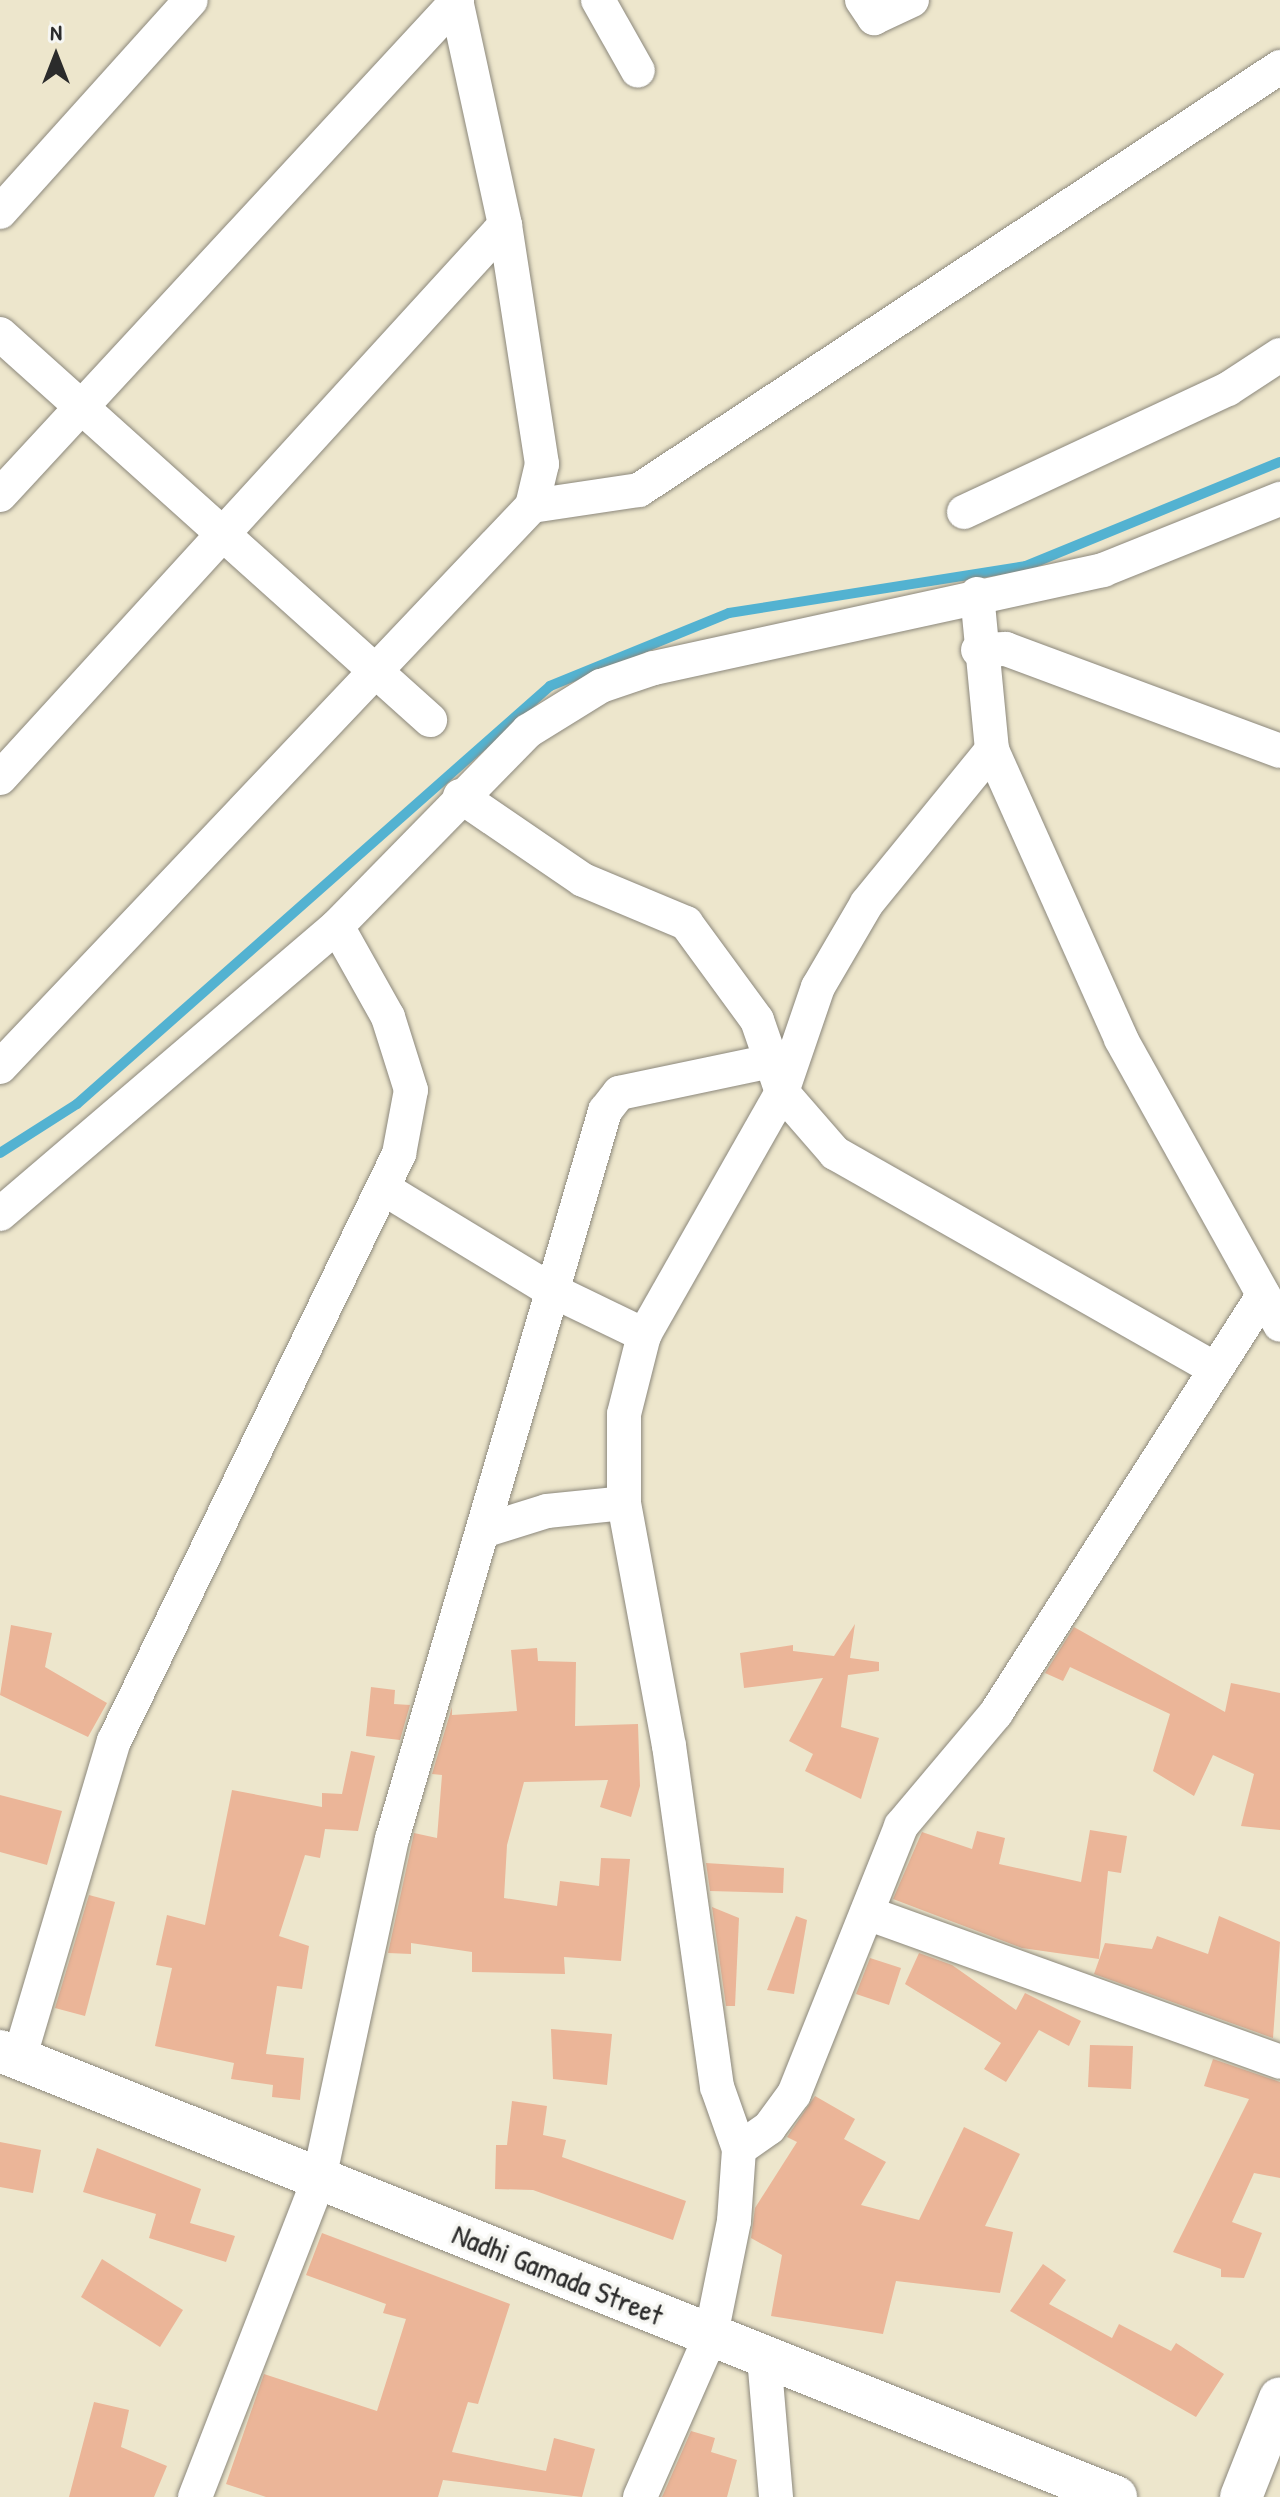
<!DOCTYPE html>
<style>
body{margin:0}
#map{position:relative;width:1280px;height:2497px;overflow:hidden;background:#ede6cc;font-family:"Patrick Hand",sans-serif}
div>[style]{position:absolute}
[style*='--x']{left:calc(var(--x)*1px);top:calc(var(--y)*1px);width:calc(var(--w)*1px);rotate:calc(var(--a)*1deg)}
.stream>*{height:10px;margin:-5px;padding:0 5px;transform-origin:5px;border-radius:5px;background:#53b2d1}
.building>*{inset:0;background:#ebb598}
.roads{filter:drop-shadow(0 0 2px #8c887c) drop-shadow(0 0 2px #8c887c)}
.minor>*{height:34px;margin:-17px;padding:0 17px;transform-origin:17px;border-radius:17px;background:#fff}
.tertiary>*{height:42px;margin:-21px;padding:0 21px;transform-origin:21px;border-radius:21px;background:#fff}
span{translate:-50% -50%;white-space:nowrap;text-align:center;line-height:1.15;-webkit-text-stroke:7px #f6f6f2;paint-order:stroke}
.street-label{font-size:30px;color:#2b2b2b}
.north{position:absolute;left:16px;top:16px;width:80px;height:80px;-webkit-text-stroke:6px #f6f6f2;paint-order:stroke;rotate:0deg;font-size:22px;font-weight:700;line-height:32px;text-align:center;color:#2b2b2b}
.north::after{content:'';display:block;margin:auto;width:28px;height:36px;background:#2b2b2b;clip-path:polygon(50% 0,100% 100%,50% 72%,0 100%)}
</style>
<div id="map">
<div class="stream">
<i style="--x:0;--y:1153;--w:91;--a:-32.5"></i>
<i style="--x:77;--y:1104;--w:631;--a:-41.47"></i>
<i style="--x:550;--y:686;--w:193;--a:-22.2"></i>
<i style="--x:729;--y:613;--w:301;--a:-9"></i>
<i style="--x:1026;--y:566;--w:274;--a:-22.3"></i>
</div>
<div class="building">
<i style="clip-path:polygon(855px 1624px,850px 1658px,879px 1662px,879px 1671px,848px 1675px,841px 1727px,879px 1738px,861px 1799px,805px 1771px,813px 1754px,789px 1741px,823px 1678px,744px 1688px,740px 1653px,793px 1645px,793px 1651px,834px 1656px)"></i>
<i style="clip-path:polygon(11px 1625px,52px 1633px,45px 1667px,107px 1703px,88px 1737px,0 1695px)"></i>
<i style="clip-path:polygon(1074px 1627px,1225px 1712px,1231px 1683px,1280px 1693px,1280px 1830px,1241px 1826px,1254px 1774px,1213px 1755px,1194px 1796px,1153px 1771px,1170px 1714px,1070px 1667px,1063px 1681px,1045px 1673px)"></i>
<i style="clip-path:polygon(537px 1648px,538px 1661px,576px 1662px,575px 1726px,638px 1724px,640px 1786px,631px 1817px,600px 1807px,608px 1780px,524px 1782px,507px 1845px,504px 1898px,557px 1906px,560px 1881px,599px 1886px,601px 1858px,630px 1859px,621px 1961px,564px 1957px,565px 1974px,472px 1972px,472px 1952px,411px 1943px,411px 1954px,388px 1953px,414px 1833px,437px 1838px,442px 1775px,432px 1774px,452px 1707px,452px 1715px,517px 1711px,511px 1650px)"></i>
<i style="clip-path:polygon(371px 1687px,395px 1690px,394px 1704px,410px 1705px,400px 1740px,366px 1736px)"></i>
<i style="clip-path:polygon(351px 1751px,375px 1756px,358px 1831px,325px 1829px,320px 1858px,305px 1855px,279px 1936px,309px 1946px,302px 1989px,277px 1986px,266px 2054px,304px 2058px,300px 2100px,272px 2097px,273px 2085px,231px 2079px,234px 2063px,155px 2046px,172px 1968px,156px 1965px,167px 1915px,205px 1925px,232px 1790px,322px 1807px,322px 1793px,342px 1794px)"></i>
<i style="clip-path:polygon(0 1795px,62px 1811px,47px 1865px,0 1852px)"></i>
<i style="clip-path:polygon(1090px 1830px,1127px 1836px,1121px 1873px,1108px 1871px,1099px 1959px,1022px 1948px,893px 1899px,922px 1832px,972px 1849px,977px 1831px,1005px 1838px,999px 1864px,1081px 1882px)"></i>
<i style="clip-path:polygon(706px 1863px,784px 1868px,783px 1893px,710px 1891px)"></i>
<i style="clip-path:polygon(89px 1895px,115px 1902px,85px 2016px,55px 2008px)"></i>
<i style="clip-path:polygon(712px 1907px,739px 1918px,735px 2006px,726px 2006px)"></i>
<i style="clip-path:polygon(796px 1916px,807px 1920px,794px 1994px,767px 1990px)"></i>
<i style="clip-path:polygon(1219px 1916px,1280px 1942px,1273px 2038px,1094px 1974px,1105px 1943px,1152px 1949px,1157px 1936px,1208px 1954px)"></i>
<i style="clip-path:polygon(919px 1953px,952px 1965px,1016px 2010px,1025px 1993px,1081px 2021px,1069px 2046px,1039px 2030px,1006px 2082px,984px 2069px,1001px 2043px,905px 1984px)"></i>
<i style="clip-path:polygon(870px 1958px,901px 1968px,889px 2005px,856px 1994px)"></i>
<i style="clip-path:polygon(551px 2029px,612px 2034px,607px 2085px,553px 2079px)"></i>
<i style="clip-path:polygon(1090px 2045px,1133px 2046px,1131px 2089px,1088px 2087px)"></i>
<i style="clip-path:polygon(1213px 2059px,1280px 2082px,1280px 2178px,1254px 2173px,1232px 2222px,1262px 2233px,1244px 2278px,1221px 2277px,1221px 2269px,1173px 2252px,1249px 2099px,1204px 2086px)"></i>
<i style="clip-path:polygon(815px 2096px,855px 2119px,844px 2139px,886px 2162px,861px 2205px,919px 2220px,964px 2127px,1020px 2154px,985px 2226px,1013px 2232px,1000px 2293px,896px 2281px,883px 2334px,771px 2316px,782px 2255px,751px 2238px,755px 2208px,797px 2142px,787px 2137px)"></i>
<i style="clip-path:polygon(512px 2101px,547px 2106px,543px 2135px,566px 2140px,562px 2157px,686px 2201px,673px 2240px,533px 2190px,495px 2189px,496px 2145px,507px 2145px)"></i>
<i style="clip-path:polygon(0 2142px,41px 2150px,33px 2193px,0 2187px)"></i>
<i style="clip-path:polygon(97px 2148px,201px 2189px,190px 2223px,235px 2236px,226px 2262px,149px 2238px,156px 2214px,83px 2192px)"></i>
<i style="clip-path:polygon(322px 2233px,510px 2304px,478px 2404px,468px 2402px,452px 2452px,546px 2471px,554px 2438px,595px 2449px,582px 2497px,443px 2480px,438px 2497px,266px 2497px,226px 2484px,264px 2374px,377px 2411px,406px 2319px,383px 2313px,386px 2304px,306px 2275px)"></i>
<i style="clip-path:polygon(102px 2259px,183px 2310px,160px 2347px,81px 2297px)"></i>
<i style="clip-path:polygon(1043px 2264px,1066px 2280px,1049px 2304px,1112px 2338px,1119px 2324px,1171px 2351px,1176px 2343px,1224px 2374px,1196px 2417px,1010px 2311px)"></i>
<i style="clip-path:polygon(94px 2402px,129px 2410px,121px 2447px,167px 2466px,154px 2497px,69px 2497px)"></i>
<i style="clip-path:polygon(691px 2431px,715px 2438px,711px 2452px,737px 2460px,727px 2497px,662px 2497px)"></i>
</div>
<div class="roads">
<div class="minor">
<i style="--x:456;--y:0;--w:230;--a:77.7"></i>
<i style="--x:505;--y:225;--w:242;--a:81.2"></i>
<i style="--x:542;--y:464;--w:43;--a:103.4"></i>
<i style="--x:598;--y:0;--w:81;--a:60.6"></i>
<i style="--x:862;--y:0;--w:22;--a:56"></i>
<i style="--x:874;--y:18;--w:42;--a:-25.3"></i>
<i style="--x:0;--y:212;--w:285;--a:-48"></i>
<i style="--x:0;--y:334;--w:578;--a:41.91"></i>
<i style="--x:0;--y:495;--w:673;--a:-47.23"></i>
<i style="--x:964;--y:512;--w:291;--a:-25"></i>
<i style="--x:1228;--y:389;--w:62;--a:-33.2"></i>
<i style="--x:977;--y:594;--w:157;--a:84.5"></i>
<i style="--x:992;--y:750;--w:316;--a:65.9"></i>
<i style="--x:1121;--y:1039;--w:327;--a:60.9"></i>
<i style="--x:978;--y:650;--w:28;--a:-2"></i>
<i style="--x:1006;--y:649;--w:292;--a:20.4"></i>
<i style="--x:0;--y:778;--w:749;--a:-47.6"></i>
<i style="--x:460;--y:796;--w:149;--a:34.3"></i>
<i style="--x:583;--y:880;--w:112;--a:22.7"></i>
<i style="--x:686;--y:923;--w:120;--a:53.8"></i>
<i style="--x:757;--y:1020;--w:76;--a:70.9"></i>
<i style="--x:782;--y:1092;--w:81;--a:49"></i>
<i style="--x:835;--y:1153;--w:437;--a:29.6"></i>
<i style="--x:0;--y:1067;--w:773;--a:-46.52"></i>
<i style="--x:532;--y:506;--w:108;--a:-8.5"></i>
<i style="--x:639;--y:490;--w:768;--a:-33.42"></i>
<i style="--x:383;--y:1188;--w:194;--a:31.3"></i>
<i style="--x:549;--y:1289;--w:106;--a:25.8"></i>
<i style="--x:0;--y:1214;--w:443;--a:-40.5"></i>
<i style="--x:337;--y:926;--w:273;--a:-45.6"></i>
<i style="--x:528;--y:731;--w:86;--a:-31.7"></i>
<i style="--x:601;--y:686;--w:56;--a:-18.8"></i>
<i style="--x:654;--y:668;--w:460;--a:-12.3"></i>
<i style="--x:1103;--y:570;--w:191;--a:-21.9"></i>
<i style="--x:483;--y:1531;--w:67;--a:-17.4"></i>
<i style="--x:547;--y:1511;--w:77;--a:-5.9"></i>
<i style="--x:867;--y:1913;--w:439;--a:19.8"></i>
<i style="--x:19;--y:2059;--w:332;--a:-73.4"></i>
<i style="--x:114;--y:1741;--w:653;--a:-64.1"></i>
<i style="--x:399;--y:1154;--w:65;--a:-79.4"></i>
<i style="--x:411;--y:1090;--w:77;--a:-107.5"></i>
<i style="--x:388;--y:1017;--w:104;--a:-119.3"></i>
<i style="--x:739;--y:2149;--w:37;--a:-35"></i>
<i style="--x:769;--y:2128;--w:42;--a:-53.7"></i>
<i style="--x:794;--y:2094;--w:289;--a:-68.2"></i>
<i style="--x:901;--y:1826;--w:148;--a:-49.9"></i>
<i style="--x:996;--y:1713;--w:496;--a:-57.4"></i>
<i style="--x:764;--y:2357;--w:141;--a:85.1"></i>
<i style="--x:195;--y:2497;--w:341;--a:-68.7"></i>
<i style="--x:319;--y:2179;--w:348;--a:-77.9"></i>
<i style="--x:392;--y:1839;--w:759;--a:-73.69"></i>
<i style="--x:605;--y:1111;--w:23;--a:-52"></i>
<i style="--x:619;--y:1093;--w:155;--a:-11.9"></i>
<i style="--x:640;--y:2497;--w:177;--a:-66.3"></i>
<i style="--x:711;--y:2335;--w:116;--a:-78.6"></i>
<i style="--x:734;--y:2221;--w:72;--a:-86"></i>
<i style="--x:739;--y:2149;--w:66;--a:-109.5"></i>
<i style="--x:717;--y:2087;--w:344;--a:-98"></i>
<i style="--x:669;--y:1746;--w:247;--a:-100.5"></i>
<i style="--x:624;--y:1503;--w:89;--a:-90"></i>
<i style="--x:624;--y:1414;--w:81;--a:-75.8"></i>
<i style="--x:644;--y:1335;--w:279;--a:-60.4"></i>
<i style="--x:782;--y:1092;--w:111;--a:-71.1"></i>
<i style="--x:818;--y:987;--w:97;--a:-59.7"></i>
<i style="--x:867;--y:903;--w:198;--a:-50.8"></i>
</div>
<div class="tertiary">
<i style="--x:0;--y:2051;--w:1202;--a:21.78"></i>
<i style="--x:1241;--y:2497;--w:106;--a:-68.5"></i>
</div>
</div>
<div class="street-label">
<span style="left:558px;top:2274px;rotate:22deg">Nadhi Gamada Street</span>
</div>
<div class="north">N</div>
</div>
